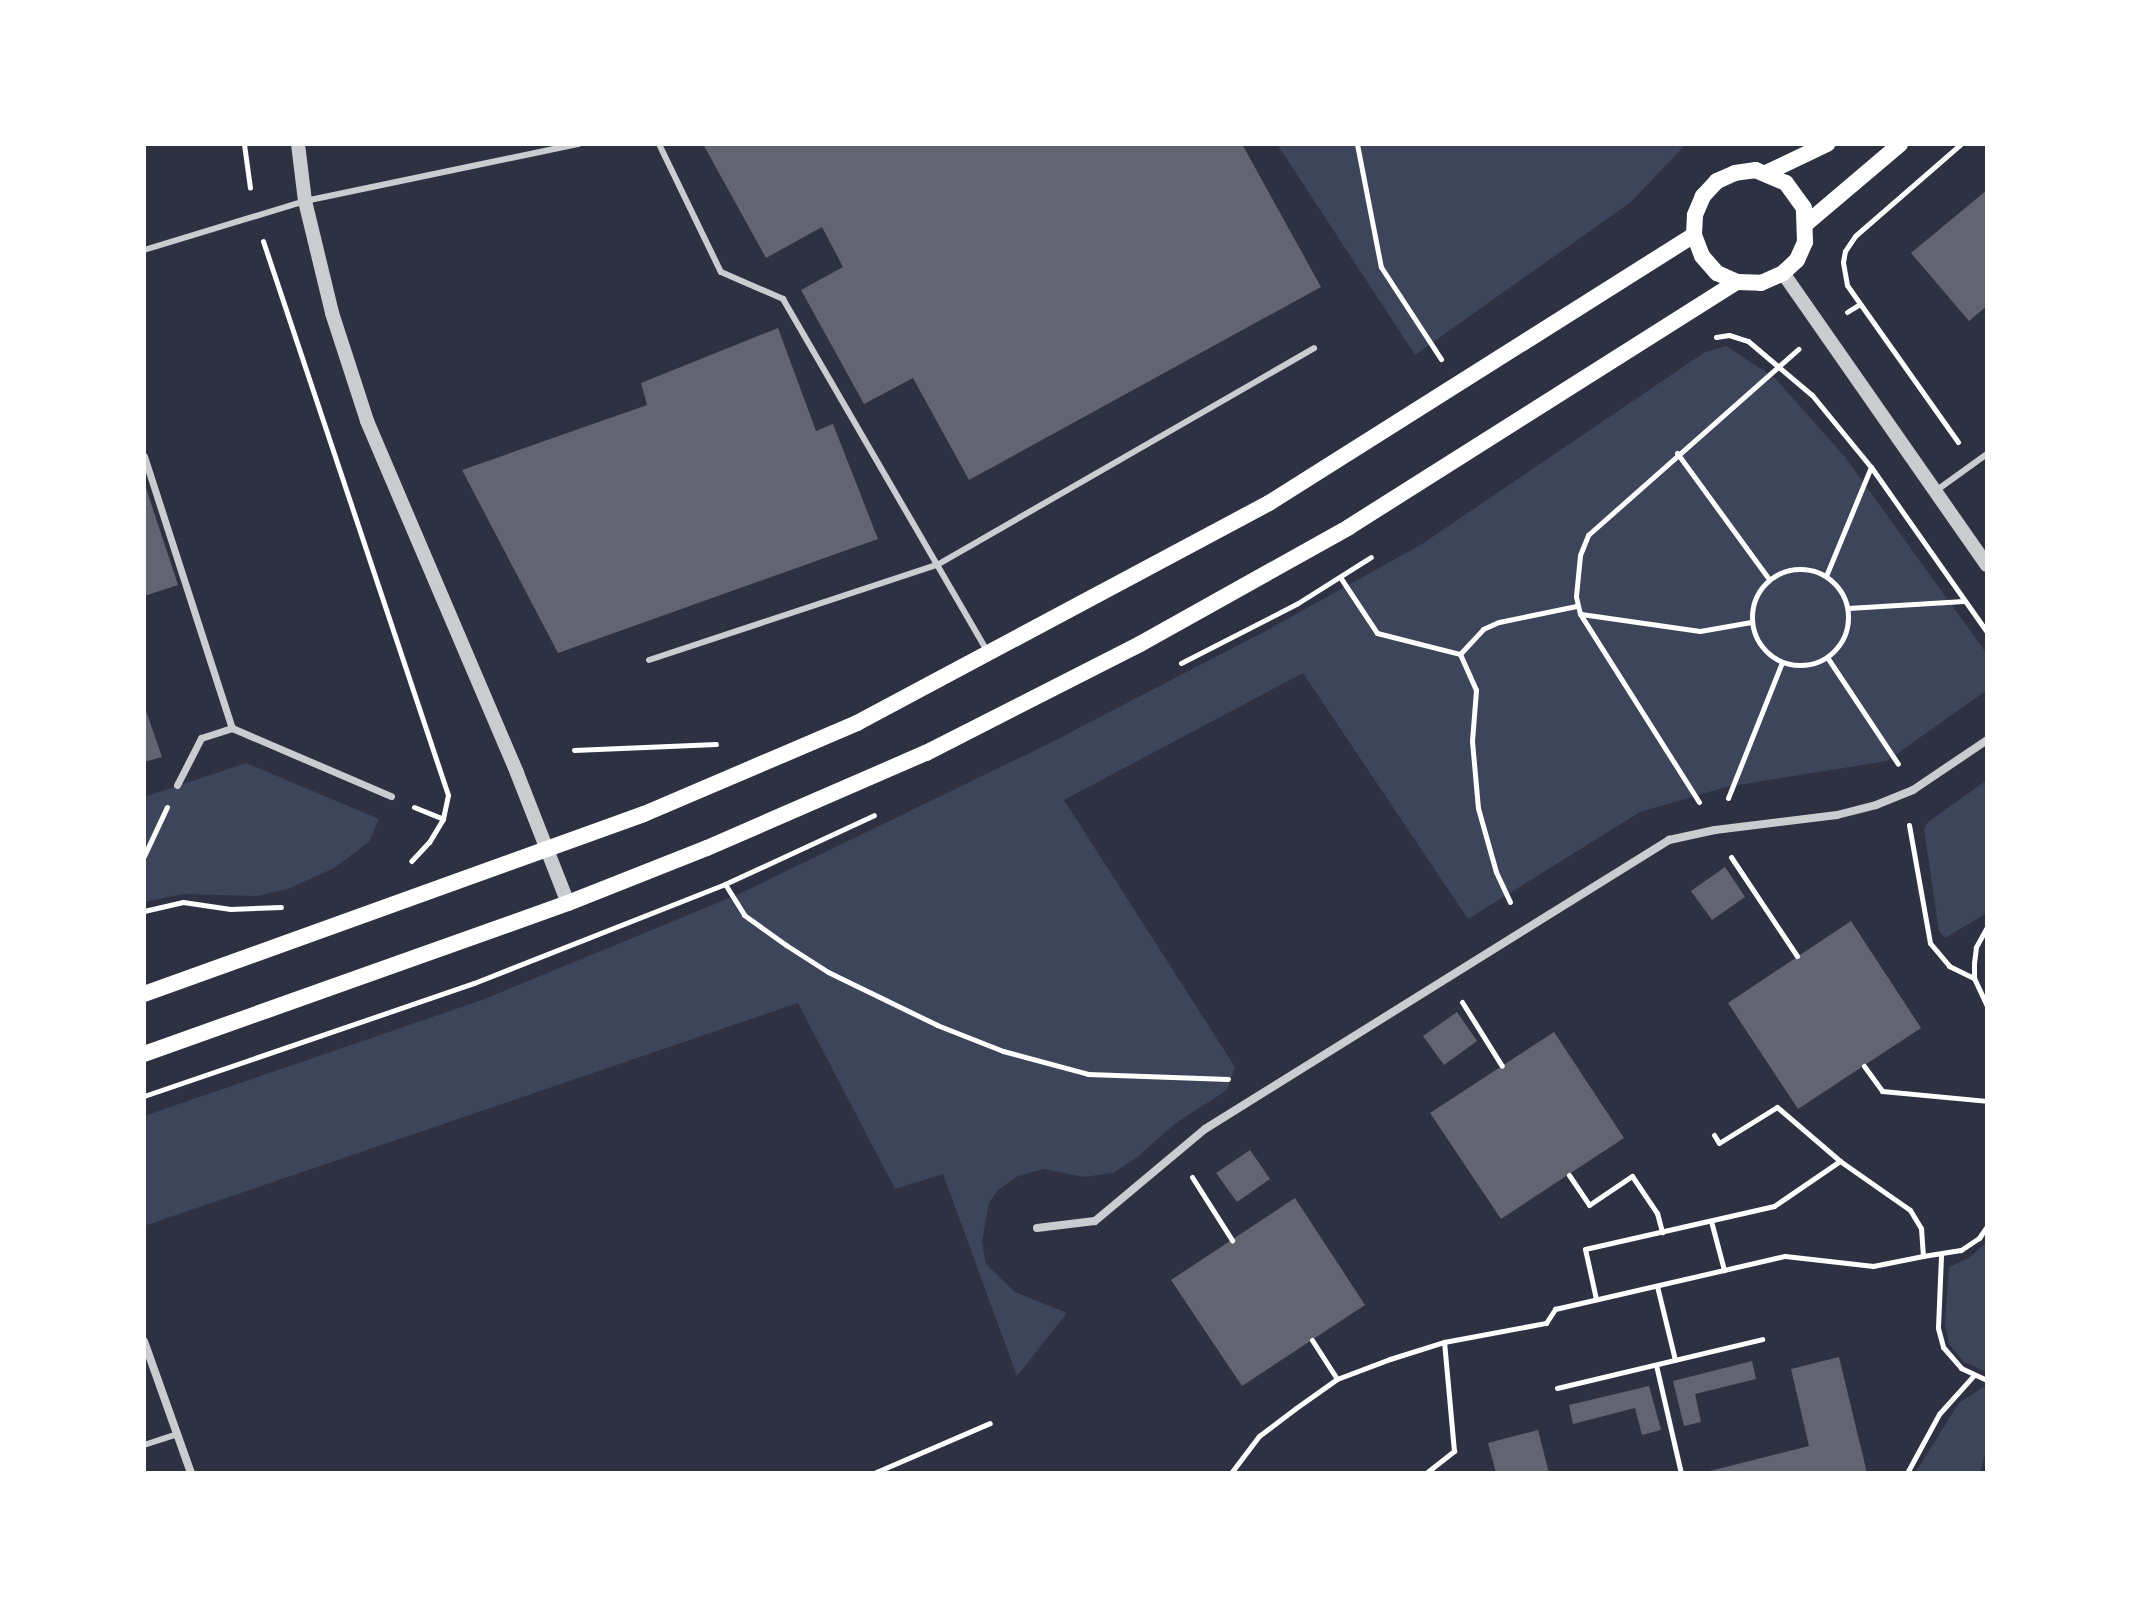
<!DOCTYPE html>
<style>
body{margin:0}
#map{position:relative;width:2131px;height:1617px;overflow:hidden;background:#2d3142;font-family:Barlow,sans-serif}
div>[style]{position:absolute}
[style*='--x']{left:calc(var(--x)*1px);top:calc(var(--y)*1px);width:calc(var(--w)*1px);rotate:calc(var(--a)*1deg)}
.green>*{inset:0;background:#3c4559}
.building>*{inset:0;background:#626471}
.path>*{height:5px;margin:-2.5px;padding:0 2.5px;transform-origin:2.5px;border-radius:2.5px;background:#fff}
.path>.ring{margin:-2.5px;padding:0;box-sizing:content-box;background:none;border:5px solid #fff;border-radius:50%}
.service>*{height:6px;margin:-3px;padding:0 3px;transform-origin:3px;border-radius:3px;background:#caccd0}
.pedestrian>*{height:7px;margin:-3.5px;padding:0 3.5px;transform-origin:3.5px;border-radius:3.5px;background:#caccd0}
.minor>*{height:8px;margin:-4px;padding:0 4px;transform-origin:4px;border-radius:4px;background:#caccd0}
.tertiary>*{height:14px;margin:-7px;padding:0 7px;transform-origin:7px;border-radius:7px;background:#caccd0}
.secondary>*{height:16px;margin:-8px;padding:0 8px;transform-origin:8px;border-radius:8px;background:#fff}
span{translate:-50% -50%;white-space:nowrap;text-align:center;line-height:1.15;-webkit-text-stroke:7px #fff;paint-order:stroke}
.frame{position:absolute;inset:0;border:146px solid #fff;pointer-events:none}
</style>
<div id="map">
<div class="green">
<i style="clip-path:polygon(1277px 144px,1686px 144px,1631px 202px,1415px 355px)"></i>
<i style="clip-path:polygon(1726px 346px,1775px 378px,1845px 457px,1987px 654px,1987px 690px,1887px 761px,1726px 787px,1640px 812px,1468px 919px,1303px 673px,1064px 800px,1235px 1067px,1227px 1090px,1176px 1123px,1136px 1158px,1113px 1173px,1084px 1177px,1044px 1169px,1018px 1176px,998px 1190px,989px 1203px,982px 1242px,986px 1264px,1015px 1292px,1067px 1313px,1017px 1376px,943px 1174px,895px 1189px,798px 1003px,144px 1226px,144px 1116px,482px 1000px,739px 894px,1048px 744px,1271px 628px,1422px 544px,1705px 352px)"></i>
<i style="clip-path:polygon(246px 763px,379px 819px,369px 842px,334px 868px,288px 889px,257px 896px,184px 894px,144px 902px,144px 797px)"></i>
<i style="clip-path:polygon(1987px 780px,1987px 913px,1945px 938px,1939px 931px,1924px 829px,1928px 822px)"></i>
<i style="clip-path:polygon(1987px 1242px,1987px 1372px,1964px 1362px,1949px 1344px,1945px 1324px,1949px 1267px,1969px 1258px)"></i>
<i style="clip-path:polygon(1983px 1387px,1987px 1389px,1987px 1447px,1980px 1473px,1915px 1473px,1959px 1403px)"></i>
</div>
<div class="building">
<i style="clip-path:polygon(703px 144px,1242px 144px,1321px 287px,969px 480px,913px 378px,864px 404px,801px 290px,843px 267px,822px 227px,766px 258px)"></i>
<i style="clip-path:polygon(1987px 190px,1987px 306px,1969px 321px,1911px 253px)"></i>
<i style="clip-path:polygon(778px 328px,816px 431px,833px 424px,878px 539px,558px 653px,462px 470px,647px 405px,641px 383px)"></i>
<i style="clip-path:polygon(144px 482px,178px 585px,144px 596px)"></i>
<i style="clip-path:polygon(144px 705px,162px 757px,144px 762px)"></i>
<i style="clip-path:polygon(1725px 867px,1745px 897px,1712px 920px,1691px 891px)"></i>
<i style="clip-path:polygon(1851px 921px,1921px 1028px,1798px 1109px,1728px 1003px)"></i>
<i style="clip-path:polygon(1457px 1012px,1477px 1041px,1444px 1065px,1423px 1036px)"></i>
<i style="clip-path:polygon(1554px 1032px,1624px 1138px,1501px 1219px,1430px 1113px)"></i>
<i style="clip-path:polygon(1250px 1150px,1270px 1179px,1237px 1202px,1216px 1173px)"></i>
<i style="clip-path:polygon(1295px 1198px,1365px 1305px,1242px 1386px,1171px 1280px)"></i>
<i style="clip-path:polygon(1839px 1357px,1867px 1473px,1702px 1473px,1809px 1446px,1791px 1369px)"></i>
<i style="clip-path:polygon(1752px 1361px,1756px 1379px,1695px 1394px,1701px 1422px,1684px 1426px,1673px 1381px)"></i>
<i style="clip-path:polygon(1649px 1386px,1661px 1430px,1642px 1435px,1635px 1408px,1573px 1424px,1569px 1405px)"></i>
<i style="clip-path:polygon(1538px 1430px,1549px 1473px,1496px 1473px,1488px 1443px)"></i>
</div>
<div class="path">
<i style="--x:244;--y:144;--w:44;--a:82.2"></i>
<i style="--x:1357;--y:144;--w:125;--a:79"></i>
<i style="--x:1381;--y:267;--w:110;--a:56.9"></i>
<i style="--x:263;--y:241;--w:584;--a:71.53"></i>
<i style="--x:448;--y:795;--w:25;--a:102"></i>
<i style="--x:443;--y:819;--w:27;--a:121"></i>
<i style="--x:429;--y:842;--w:26;--a:133"></i>
<i style="--x:1847;--y:312;--w:15;--a:-32"></i>
<i style="--x:1716;--y:337;--w:13;--a:-9"></i>
<i style="--x:1729;--y:335;--w:20;--a:18"></i>
<i style="--x:1748;--y:341;--w:84;--a:40.2"></i>
<i style="--x:1812;--y:395;--w:93;--a:50.7"></i>
<i style="--x:1871;--y:467;--w:202;--a:54.9"></i>
<i style="--x:1958;--y:442;--w:192;--a:-125.3"></i>
<i style="--x:1847;--y:285;--w:23;--a:-100"></i>
<i style="--x:1843;--y:262;--w:11;--a:-80"></i>
<i style="--x:1845;--y:251;--w:18;--a:-56"></i>
<i style="--x:1855;--y:236;--w:140;--a:-41"></i>
<i style="--x:1677;--y:453;--w:156;--a:53.9"></i>
<i class="ring" style="left:1752px;top:569px;width:91px;height:91px"></i>
<i style="--x:1826;--y:576;--w:118;--a:-67.6"></i>
<i style="--x:1340;--y:577;--w:67;--a:56.5"></i>
<i style="--x:1377;--y:633;--w:86;--a:14.2"></i>
<i style="--x:1460;--y:654;--w:34;--a:-47"></i>
<i style="--x:1483;--y:629;--w:17;--a:-24"></i>
<i style="--x:1499;--y:622;--w:79;--a:-11.7"></i>
<i style="--x:1848;--y:608;--w:116;--a:-3.5"></i>
<i style="--x:1581;--y:614;--w:120;--a:8.1"></i>
<i style="--x:1700;--y:631;--w:52;--a:-10"></i>
<i style="--x:1460;--y:654;--w:39;--a:66"></i>
<i style="--x:1476;--y:690;--w:51;--a:94.5"></i>
<i style="--x:1472;--y:741;--w:67;--a:84.9"></i>
<i style="--x:1478;--y:808;--w:66;--a:74.3"></i>
<i style="--x:1496;--y:872;--w:33;--a:65"></i>
<i style="--x:1827;--y:657;--w:128;--a:56.4"></i>
<i style="--x:1181;--y:663;--w:131;--a:-27.1"></i>
<i style="--x:1298;--y:603;--w:86;--a:-32.2"></i>
<i style="--x:574;--y:750;--w:142;--a:-2.4"></i>
<i style="--x:1728;--y:798;--w:146;--a:-68.3"></i>
<i style="--x:1699;--y:802;--w:222;--a:-122.3"></i>
<i style="--x:1580;--y:614;--w:18;--a:-103"></i>
<i style="--x:1576;--y:596;--w:41;--a:-84.4"></i>
<i style="--x:1580;--y:555;--w:22;--a:-68"></i>
<i style="--x:1588;--y:535;--w:281;--a:-41.5"></i>
<i style="--x:414;--y:807;--w:31;--a:22"></i>
<i style="--x:1909;--y:825;--w:120;--a:79.9"></i>
<i style="--x:1930;--y:943;--w:30;--a:50"></i>
<i style="--x:1949;--y:966;--w:28;--a:26"></i>
<i style="--x:144;--y:856;--w:54;--a:-64.9"></i>
<i style="--x:1731;--y:857;--w:119;--a:56.3"></i>
<i style="--x:725;--y:884;--w:36;--a:58"></i>
<i style="--x:744;--y:915;--w:52;--a:35.5"></i>
<i style="--x:786;--y:945;--w:50;--a:32.7"></i>
<i style="--x:828;--y:972;--w:121;--a:25.9"></i>
<i style="--x:937;--y:1025;--w:71;--a:21.5"></i>
<i style="--x:1003;--y:1051;--w:88;--a:15.1"></i>
<i style="--x:1088;--y:1074;--w:140;--a:2"></i>
<i style="--x:144;--y:911;--w:40;--a:-13"></i>
<i style="--x:183;--y:902;--w:48;--a:8.5"></i>
<i style="--x:230;--y:909;--w:51;--a:-2.2"></i>
<i style="--x:1987;--y:927;--w:23;--a:119"></i>
<i style="--x:1976;--y:947;--w:16;--a:97"></i>
<i style="--x:1974;--y:963;--w:15;--a:90"></i>
<i style="--x:1974;--y:978;--w:31;--a:65"></i>
<i style="--x:1462;--y:1002;--w:75;--a:58"></i>
<i style="--x:1864;--y:1066;--w:31;--a:54"></i>
<i style="--x:1882;--y:1091;--w:105;--a:5.4"></i>
<i style="--x:144;--y:1096;--w:349;--a:-18.9"></i>
<i style="--x:474;--y:983;--w:270;--a:-21.5"></i>
<i style="--x:725;--y:884;--w:164;--a:-24.8"></i>
<i style="--x:1714;--y:1135;--w:9;--a:58"></i>
<i style="--x:1719;--y:1143;--w:68;--a:-31.8"></i>
<i style="--x:1777;--y:1107;--w:83;--a:40.6"></i>
<i style="--x:1840;--y:1161;--w:85;--a:35"></i>
<i style="--x:1910;--y:1210;--w:21;--a:59"></i>
<i style="--x:1921;--y:1228;--w:28;--a:86"></i>
<i style="--x:1923;--y:1256;--w:38;--a:-9"></i>
<i style="--x:1961;--y:1250;--w:22;--a:-34"></i>
<i style="--x:1979;--y:1238;--w:14;--a:-56"></i>
<i style="--x:1569;--y:1175;--w:36;--a:56"></i>
<i style="--x:1589;--y:1205;--w:52;--a:-34"></i>
<i style="--x:1632;--y:1176;--w:45;--a:56"></i>
<i style="--x:1657;--y:1213;--w:20;--a:75"></i>
<i style="--x:1192;--y:1177;--w:75;--a:57.6"></i>
<i style="--x:1711;--y:1221;--w:51;--a:75.1"></i>
<i style="--x:1941;--y:1256;--w:72;--a:92.4"></i>
<i style="--x:1938;--y:1328;--w:20;--a:75"></i>
<i style="--x:1943;--y:1347;--w:28;--a:49"></i>
<i style="--x:1961;--y:1368;--w:29;--a:25"></i>
<i style="--x:1657;--y:1286;--w:76;--a:76.3"></i>
<i style="--x:1596;--y:1299;--w:51;--a:-102.4"></i>
<i style="--x:1585;--y:1249;--w:194;--a:-12.8"></i>
<i style="--x:1774;--y:1206;--w:80;--a:-34.3"></i>
<i style="--x:1312;--y:1340;--w:46;--a:57.3"></i>
<i style="--x:1656;--y:1365;--w:111;--a:77"></i>
<i style="--x:1557;--y:1388;--w:211;--a:-13.4"></i>
<i style="--x:874;--y:1473;--w:126;--a:-23.3"></i>
<i style="--x:1231;--y:1473;--w:46;--a:-52.9"></i>
<i style="--x:1259;--y:1436;--w:46;--a:-37.1"></i>
<i style="--x:1296;--y:1408;--w:50;--a:-35.3"></i>
<i style="--x:1337;--y:1379;--w:57;--a:-20.7"></i>
<i style="--x:1390;--y:1359;--w:57;--a:-17.5"></i>
<i style="--x:1444;--y:1342;--w:104;--a:-10.6"></i>
<i style="--x:1546;--y:1323;--w:17;--a:-57"></i>
<i style="--x:1555;--y:1309;--w:236;--a:-13"></i>
<i style="--x:1785;--y:1256;--w:89;--a:6.5"></i>
<i style="--x:1873;--y:1266;--w:51;--a:-11.3"></i>
<i style="--x:1426;--y:1473;--w:36;--a:-38"></i>
<i style="--x:1454;--y:1451;--w:109;--a:-95.2"></i>
<i style="--x:1907;--y:1473;--w:67;--a:-61.5"></i>
<i style="--x:1939;--y:1414;--w:52;--a:-48.1"></i>
</div>
<div class="service">
<i style="--x:659;--y:144;--w:142;--a:64.2"></i>
<i style="--x:721;--y:272;--w:68;--a:23.5"></i>
<i style="--x:783;--y:299;--w:407;--a:59.9"></i>
<i style="--x:144;--y:250;--w:168;--a:-16.9"></i>
<i style="--x:305;--y:201;--w:280;--a:-11.8"></i>
<i style="--x:1937;--y:490;--w:62;--a:-35.8"></i>
<i style="--x:649;--y:660;--w:303;--a:-18.3"></i>
<i style="--x:937;--y:565;--w:435;--a:-29.9"></i>
<i style="--x:144;--y:1445;--w:35;--a:-18"></i>
</div>
<div class="pedestrian">
<i style="--x:144;--y:456;--w:286;--a:72.1"></i>
<i style="--x:232;--y:728;--w:173;--a:23.2"></i>
<i style="--x:177;--y:785;--w:53;--a:-62.9"></i>
<i style="--x:201;--y:738;--w:33;--a:-18"></i>
</div>
<div class="minor">
<i style="--x:1037;--y:1228;--w:58;--a:-6.9"></i>
<i style="--x:1095;--y:1221;--w:143;--a:-39.9"></i>
<i style="--x:1205;--y:1129;--w:547;--a:-31.92"></i>
<i style="--x:1669;--y:840;--w:47;--a:-12.3"></i>
<i style="--x:1715;--y:830;--w:123;--a:-7"></i>
<i style="--x:1837;--y:815;--w:40;--a:-14.4"></i>
<i style="--x:1876;--y:805;--w:40;--a:-22"></i>
<i style="--x:1913;--y:790;--w:89;--a:-34"></i>
<i style="--x:144;--y:1341;--w:140;--a:70.4"></i>
</div>
<div class="tertiary">
<i style="--x:298;--y:144;--w:57;--a:83"></i>
<i style="--x:305;--y:201;--w:115;--a:76.4"></i>
<i style="--x:332;--y:313;--w:114;--a:72"></i>
<i style="--x:367;--y:421;--w:383;--a:66.9"></i>
<i style="--x:517;--y:773;--w:140;--a:68.6"></i>
<i style="--x:1783;--y:273;--w:356;--a:55.1"></i>
</div>
<div class="secondary">
<i style="--x:1766;--y:173;--w:68;--a:-25.4"></i>
<i style="--x:1807;--y:223;--w:122;--a:-40.3"></i>
<i style="--x:144;--y:994;--w:531;--a:-19.8"></i>
<i style="--x:644;--y:814;--w:232;--a:-23.1"></i>
<i style="--x:857;--y:723;--w:467;--a:-28.1"></i>
<i style="--x:1269;--y:503;--w:502;--a:-32.24"></i>
<i style="--x:144;--y:1054;--w:450;--a:-19.6"></i>
<i style="--x:568;--y:903;--w:149;--a:-21.6"></i>
<i style="--x:707;--y:848;--w:239;--a:-23.5"></i>
<i style="--x:926;--y:753;--w:240;--a:-27"></i>
<i style="--x:1140;--y:644;--w:240;--a:-29.2"></i>
<i style="--x:1349;--y:527;--w:459;--a:-32.3"></i>
<i style="--x:1737;--y:282;--w:24;--a:2"></i>
<i style="--x:1761;--y:283;--w:24;--a:-24"></i>
<i style="--x:1783;--y:273;--w:19;--a:-43"></i>
<i style="--x:1797;--y:260;--w:20;--a:-66"></i>
<i style="--x:1805;--y:242;--w:34;--a:-92"></i>
<i style="--x:1804;--y:208;--w:31;--a:-126"></i>
<i style="--x:1786;--y:183;--w:33;--a:-157"></i>
<i style="--x:1756;--y:170;--w:21;--a:172"></i>
<i style="--x:1735;--y:173;--w:20;--a:156"></i>
<i style="--x:1717;--y:181;--w:21;--a:133"></i>
<i style="--x:1703;--y:196;--w:21;--a:113"></i>
<i style="--x:1695;--y:215;--w:20;--a:93"></i>
<i style="--x:1694;--y:235;--w:22;--a:69"></i>
<i style="--x:1702;--y:256;--w:23;--a:49"></i>
<i style="--x:1717;--y:273;--w:22;--a:24"></i>
</div>
<div class="frame"></div>
</div>
